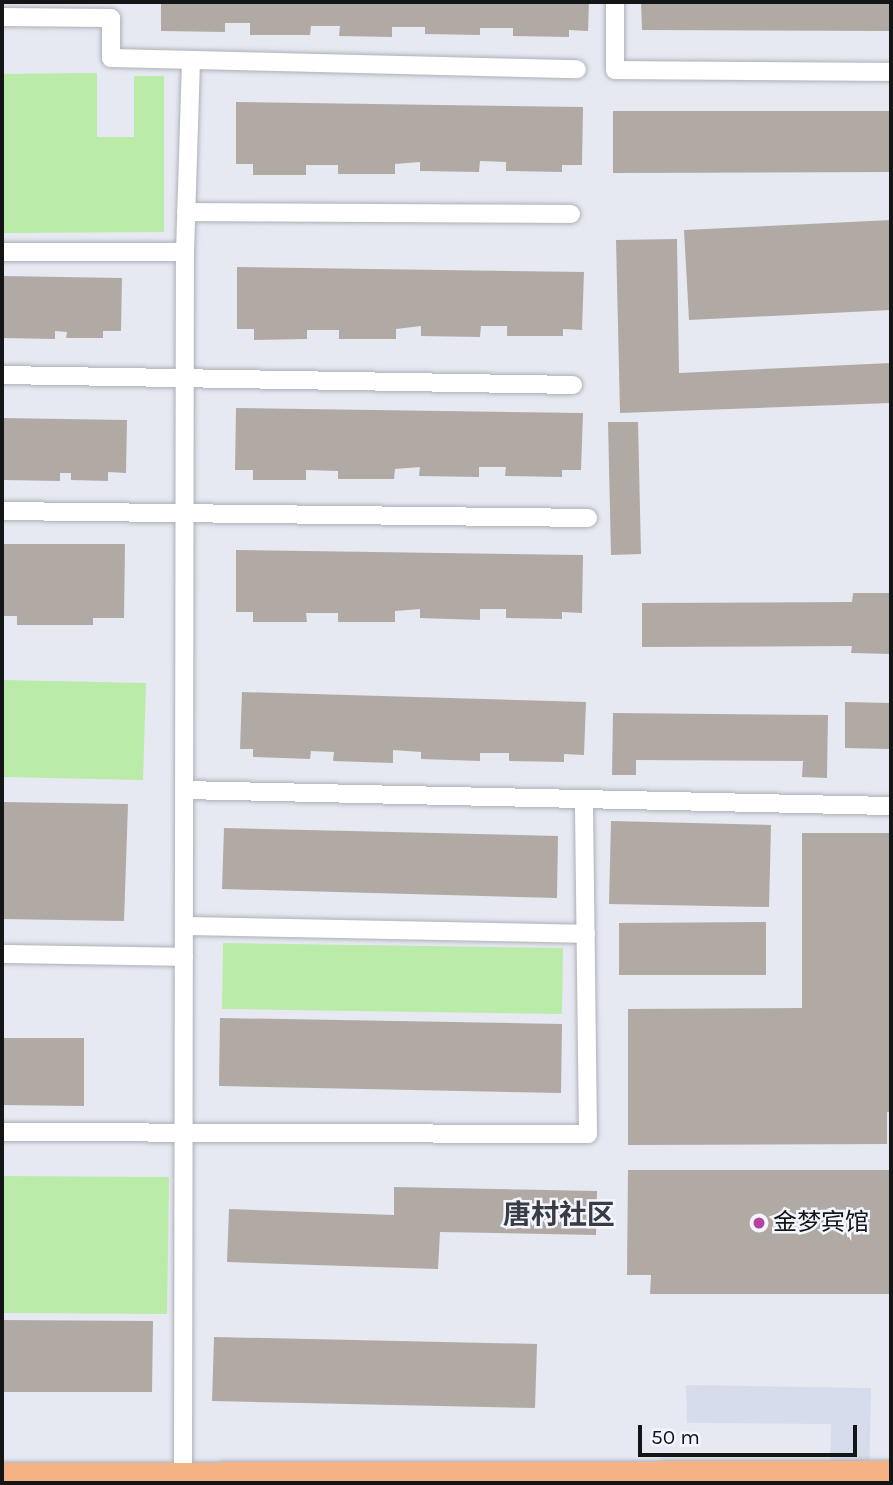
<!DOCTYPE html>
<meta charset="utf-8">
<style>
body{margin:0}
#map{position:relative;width:893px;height:1485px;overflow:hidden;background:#e6e9f1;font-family:Karla,"Noto Sans SC",sans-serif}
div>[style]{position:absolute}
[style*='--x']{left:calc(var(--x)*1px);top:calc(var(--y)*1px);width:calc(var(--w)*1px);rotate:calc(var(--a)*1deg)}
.built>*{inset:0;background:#d6dceb}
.green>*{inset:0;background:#bbeba9}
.building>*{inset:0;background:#b1aaa4}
.roads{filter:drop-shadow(0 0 2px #adb0b8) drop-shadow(0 0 2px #adb0b8)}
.lane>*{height:18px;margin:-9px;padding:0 9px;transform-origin:9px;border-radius:9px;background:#fff}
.primary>*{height:38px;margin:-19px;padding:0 19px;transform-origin:19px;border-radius:19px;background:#f4b285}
.dots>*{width:19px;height:19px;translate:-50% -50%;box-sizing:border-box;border:4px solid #f3f6fe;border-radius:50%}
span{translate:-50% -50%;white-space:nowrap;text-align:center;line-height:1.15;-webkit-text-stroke:5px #f3f6fe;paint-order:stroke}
.poi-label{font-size:24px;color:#141517}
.left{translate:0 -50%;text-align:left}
.quarter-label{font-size:28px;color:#3a3c43;font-weight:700}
.frame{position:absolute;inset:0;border:4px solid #141517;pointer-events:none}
.scale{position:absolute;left:638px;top:1425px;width:219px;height:32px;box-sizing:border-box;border:4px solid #141517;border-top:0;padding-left:9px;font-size:21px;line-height:24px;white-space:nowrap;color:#141517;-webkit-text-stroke:5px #f3f6fe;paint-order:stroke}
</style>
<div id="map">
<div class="built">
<i style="clip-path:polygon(686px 1385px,871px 1388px,869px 1483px,830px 1483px,831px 1424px,687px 1423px)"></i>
</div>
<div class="green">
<i style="clip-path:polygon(97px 73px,97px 137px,134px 137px,134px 76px,164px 76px,164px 232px,2px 233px,2px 74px)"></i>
<i style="clip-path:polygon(2px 680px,146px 683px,143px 780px,2px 777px)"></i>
<i style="clip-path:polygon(223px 943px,563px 948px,562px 1014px,222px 1009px)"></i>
<i style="clip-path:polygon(2px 1176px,169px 1177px,167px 1314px,2px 1313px)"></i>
</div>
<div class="building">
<i style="clip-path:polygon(161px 2px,589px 2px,588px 31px,569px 30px,569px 37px,513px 36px,513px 28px,480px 28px,480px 35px,425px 34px,425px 27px,392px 27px,392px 37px,339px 36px,340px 26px,311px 26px,310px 35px,250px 35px,250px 23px,225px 23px,225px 32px,161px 31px)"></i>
<i style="clip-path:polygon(641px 2px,891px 2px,891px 31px,642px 30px)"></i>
<i style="clip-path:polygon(236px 102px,583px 107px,582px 165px,562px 165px,562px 172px,506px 171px,506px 162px,480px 161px,479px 172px,420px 171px,420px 162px,395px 164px,395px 174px,338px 174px,338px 165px,306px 165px,306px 175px,253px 175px,253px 164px,236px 164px)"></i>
<i style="clip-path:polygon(613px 111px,891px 111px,891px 172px,613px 173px)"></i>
<i style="clip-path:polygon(891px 220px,891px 310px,689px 320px,684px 230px)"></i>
<i style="clip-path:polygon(677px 239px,679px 373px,891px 363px,891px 403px,620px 413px,616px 240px)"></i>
<i style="clip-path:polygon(237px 267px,584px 272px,582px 330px,563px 329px,563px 336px,507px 336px,507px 326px,481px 326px,480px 337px,421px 336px,421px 326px,396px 329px,396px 339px,339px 339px,339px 330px,307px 330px,307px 339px,254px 340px,254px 329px,237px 329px)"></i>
<i style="clip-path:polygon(2px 276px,122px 278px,121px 331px,103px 331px,103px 338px,66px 338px,67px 332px,55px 331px,55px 339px,2px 338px)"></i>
<i style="clip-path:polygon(236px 408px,583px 413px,581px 470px,562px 470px,562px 477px,505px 476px,506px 467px,479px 467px,479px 477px,419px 476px,420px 467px,395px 469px,394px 479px,338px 479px,338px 471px,306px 470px,306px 480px,253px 480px,253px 470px,235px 470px)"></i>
<i style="clip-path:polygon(2px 418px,127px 420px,126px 473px,108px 472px,108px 481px,71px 480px,71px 473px,60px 473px,60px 481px,3px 480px)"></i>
<i style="clip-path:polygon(608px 422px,638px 422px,641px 554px,611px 555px)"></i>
<i style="clip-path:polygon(2px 544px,125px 544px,124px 618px,93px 618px,93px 625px,17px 625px,17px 616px,2px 616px)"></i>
<i style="clip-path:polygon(236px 550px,583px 555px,582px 613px,562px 612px,562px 619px,506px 618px,506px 609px,480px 609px,480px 620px,420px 618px,420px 609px,395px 611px,395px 622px,338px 622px,338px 613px,306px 613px,307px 622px,253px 622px,253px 612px,236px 612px)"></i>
<i style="clip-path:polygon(853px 593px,891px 593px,891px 654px,851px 653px,852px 646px,642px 647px,642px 603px,852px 602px)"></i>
<i style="clip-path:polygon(242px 692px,586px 702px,584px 755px,564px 754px,564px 762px,509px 761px,509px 753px,480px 753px,480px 761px,421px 759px,421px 752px,393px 750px,393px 763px,333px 761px,334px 752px,311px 751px,310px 759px,253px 757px,253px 749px,240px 749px)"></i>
<i style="clip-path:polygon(845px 702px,891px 703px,891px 749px,845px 748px)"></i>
<i style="clip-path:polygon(613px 713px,828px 715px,827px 778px,802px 777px,803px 761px,636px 760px,636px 775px,612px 775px)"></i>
<i style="clip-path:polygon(2px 802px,128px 804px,124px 921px,2px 919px)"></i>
<i style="clip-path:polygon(611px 821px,771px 825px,769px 907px,609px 904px)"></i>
<i style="clip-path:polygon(224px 828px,558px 836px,557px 898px,222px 889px)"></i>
<i style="clip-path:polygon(802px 833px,891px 833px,891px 1112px,887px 1112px,887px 1144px,628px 1145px,628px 1009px,802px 1008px)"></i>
<i style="clip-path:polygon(766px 922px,766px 975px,619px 975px,619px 923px)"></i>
<i style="clip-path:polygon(220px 1018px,562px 1024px,561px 1093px,219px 1086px)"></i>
<i style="clip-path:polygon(2px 1038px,84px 1038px,84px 1106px,2px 1105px)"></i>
<i style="clip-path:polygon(628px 1170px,891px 1170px,891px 1294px,650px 1294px,651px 1275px,627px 1275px)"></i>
<i style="clip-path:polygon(394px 1187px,597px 1191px,596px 1235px,440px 1232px,438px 1269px,227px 1262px,229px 1209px,394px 1215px)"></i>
<i style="clip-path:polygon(2px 1320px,153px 1321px,152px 1392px,2px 1392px)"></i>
<i style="clip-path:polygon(214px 1337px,537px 1344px,535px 1408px,212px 1401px)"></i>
</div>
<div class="roads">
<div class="lane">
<i style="--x:615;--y:2;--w:68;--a:90"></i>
<i style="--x:615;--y:70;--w:276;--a:0.4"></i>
<i style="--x:2;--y:17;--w:109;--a:0.5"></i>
<i style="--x:111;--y:18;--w:40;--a:90"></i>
<i style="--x:111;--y:58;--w:466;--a:1.4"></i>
<i style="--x:186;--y:212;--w:385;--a:0.3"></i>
<i style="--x:2;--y:252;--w:183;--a:0"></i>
<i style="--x:2;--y:375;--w:571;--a:1"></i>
<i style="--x:2;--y:511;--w:586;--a:0.68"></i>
<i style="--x:184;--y:790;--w:707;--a:1.3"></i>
<i style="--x:184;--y:926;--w:402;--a:1.1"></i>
<i style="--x:2;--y:954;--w:182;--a:0.9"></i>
<i style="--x:2;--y:1132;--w:586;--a:0.2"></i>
<i style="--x:588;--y:1134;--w:333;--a:-90.7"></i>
<i style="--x:183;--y:1481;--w:1229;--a:-89.91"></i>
<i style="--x:185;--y:252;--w:192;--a:-88.2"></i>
</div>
<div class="primary">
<i style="--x:2;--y:1482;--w:889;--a:-0.13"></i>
</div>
</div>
<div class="dots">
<i style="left:759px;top:1223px;background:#b6449e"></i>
</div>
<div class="poi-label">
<span class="left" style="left:773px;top:1223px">金梦宾馆</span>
</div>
<div class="quarter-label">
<span style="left:559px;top:1215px">唐村社区</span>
</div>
<div class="frame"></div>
<div class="scale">50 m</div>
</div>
